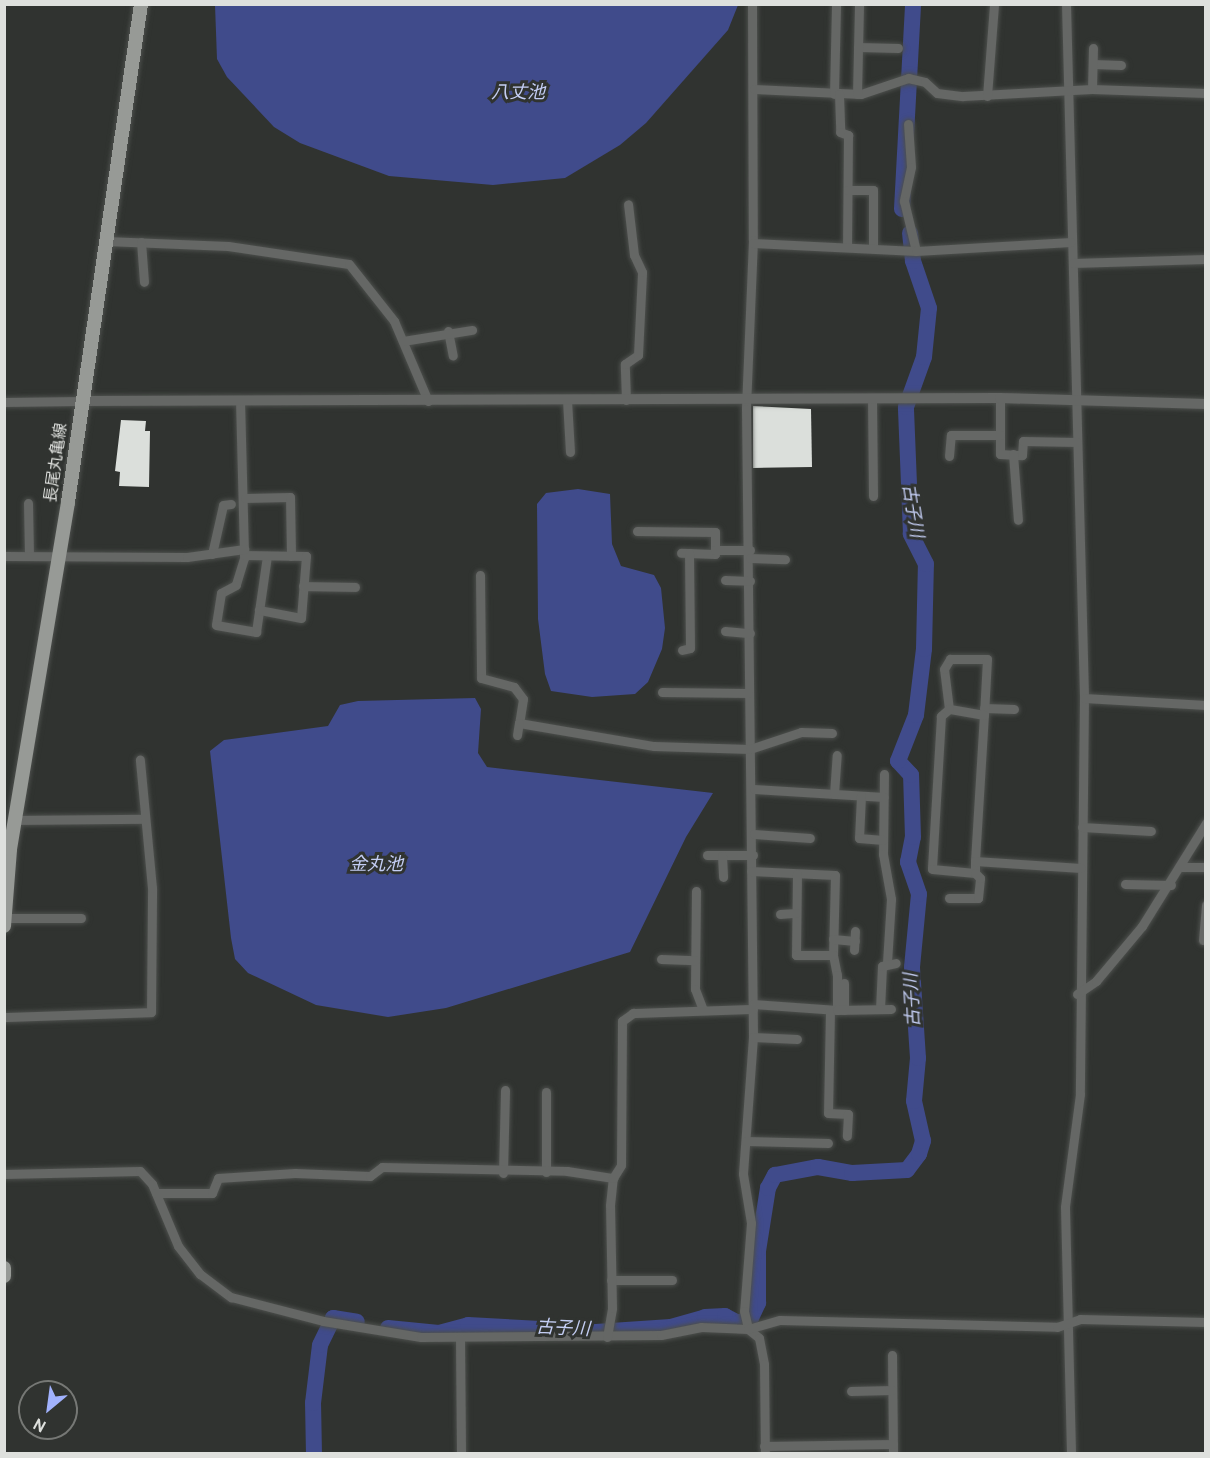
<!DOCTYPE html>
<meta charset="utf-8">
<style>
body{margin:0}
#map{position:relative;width:1210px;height:1458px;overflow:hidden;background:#303330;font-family:Overpass,"Noto Sans JP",sans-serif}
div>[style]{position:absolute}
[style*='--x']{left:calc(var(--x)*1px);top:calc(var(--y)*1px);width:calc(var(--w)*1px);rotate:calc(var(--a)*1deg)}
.water>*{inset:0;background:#404b8b}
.river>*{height:16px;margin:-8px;padding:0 8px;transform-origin:8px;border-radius:8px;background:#404b8b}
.building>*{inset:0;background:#dbdfdb}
.roads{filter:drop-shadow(0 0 2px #4c4f4c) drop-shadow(0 0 2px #4c4f4c)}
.minor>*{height:9px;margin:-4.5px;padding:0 4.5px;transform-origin:4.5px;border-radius:4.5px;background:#656765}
.tertiary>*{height:10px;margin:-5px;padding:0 5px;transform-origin:5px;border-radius:5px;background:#656765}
.primary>*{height:14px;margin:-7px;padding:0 7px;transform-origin:7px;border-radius:7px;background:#979a96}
span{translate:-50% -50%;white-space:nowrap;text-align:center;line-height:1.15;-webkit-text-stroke:6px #303330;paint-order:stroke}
.street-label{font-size:16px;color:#dee0dd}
.water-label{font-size:18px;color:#c4cef4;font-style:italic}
.frame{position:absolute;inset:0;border:6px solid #dee0dd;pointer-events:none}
.north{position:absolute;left:18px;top:1380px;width:60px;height:60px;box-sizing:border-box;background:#303330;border:2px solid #767875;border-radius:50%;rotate:209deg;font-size:16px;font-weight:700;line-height:24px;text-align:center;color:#dee0dd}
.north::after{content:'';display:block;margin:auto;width:21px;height:27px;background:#a1b2fd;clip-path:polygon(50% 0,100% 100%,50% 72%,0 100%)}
</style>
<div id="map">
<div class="water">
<i style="clip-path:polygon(215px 5px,215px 4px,738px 5px,728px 30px,646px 123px,620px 145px,565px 178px,493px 185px,389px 176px,300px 143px,274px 127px,227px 77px,217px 59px)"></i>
<i style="clip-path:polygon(578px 489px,610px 494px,612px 544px,621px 566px,654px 575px,661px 588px,665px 628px,662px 649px,648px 682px,635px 694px,592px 697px,551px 691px,545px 674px,538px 619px,537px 504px,546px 493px)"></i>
<i style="clip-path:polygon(475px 698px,481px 709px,478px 753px,487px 767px,713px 793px,686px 837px,630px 952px,446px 1008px,388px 1017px,316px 1005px,248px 973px,235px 959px,231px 938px,210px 751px,224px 740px,328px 726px,340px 705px,358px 701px)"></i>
</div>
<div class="river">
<i style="--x:902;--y:209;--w:205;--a:-86.9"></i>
<i style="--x:388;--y:1328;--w:51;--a:5.6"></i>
<i style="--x:439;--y:1333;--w:30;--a:-15"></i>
<i style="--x:468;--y:1325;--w:128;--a:3.1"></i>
<i style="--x:596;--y:1332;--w:75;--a:-3.8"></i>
<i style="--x:671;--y:1327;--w:35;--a:-16"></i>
<i style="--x:705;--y:1317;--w:20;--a:-3"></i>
<i style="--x:725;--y:1316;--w:15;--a:28"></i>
<i style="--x:738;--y:1323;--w:14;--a:-21"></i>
<i style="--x:751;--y:1318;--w:17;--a:-65"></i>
<i style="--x:758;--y:1303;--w:52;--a:-90"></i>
<i style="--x:758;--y:1251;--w:64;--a:-81"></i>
<i style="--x:768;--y:1188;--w:15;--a:-62"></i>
<i style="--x:775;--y:1175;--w:44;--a:-10.5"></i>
<i style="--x:818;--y:1167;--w:35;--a:10"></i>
<i style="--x:852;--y:1173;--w:55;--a:-3.1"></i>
<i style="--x:907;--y:1170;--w:20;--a:-53"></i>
<i style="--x:919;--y:1154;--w:14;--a:-73"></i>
<i style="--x:923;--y:1141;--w:41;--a:-102.7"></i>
<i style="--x:914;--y:1101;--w:43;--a:-84.7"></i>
<i style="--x:918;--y:1058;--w:91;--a:-93.8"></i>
<i style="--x:912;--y:967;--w:73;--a:-84.5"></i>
<i style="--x:919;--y:894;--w:34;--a:-109"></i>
<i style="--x:908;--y:862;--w:25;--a:-79"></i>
<i style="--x:913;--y:837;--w:62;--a:-91.8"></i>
<i style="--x:911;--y:775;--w:19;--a:-133"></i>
<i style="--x:898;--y:761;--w:49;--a:-68.6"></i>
<i style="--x:916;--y:715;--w:66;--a:-83.1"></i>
<i style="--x:924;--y:649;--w:85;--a:-88.7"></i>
<i style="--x:926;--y:564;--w:34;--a:-117"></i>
<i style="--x:911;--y:534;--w:127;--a:-92.3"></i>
<i style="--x:906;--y:407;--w:53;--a:-70.2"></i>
<i style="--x:924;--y:357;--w:49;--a:-84.2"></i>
<i style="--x:929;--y:308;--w:50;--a:-108.8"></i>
<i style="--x:913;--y:261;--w:28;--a:-96"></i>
<i style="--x:314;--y:1454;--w:51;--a:-91.1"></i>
<i style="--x:313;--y:1403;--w:58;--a:-83.1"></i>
<i style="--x:320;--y:1345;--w:30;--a:-64"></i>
<i style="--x:333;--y:1318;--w:24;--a:9"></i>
</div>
<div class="building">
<i style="clip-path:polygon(753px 406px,811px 409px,812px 467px,753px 468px)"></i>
<i style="clip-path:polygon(121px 420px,146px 421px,145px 431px,150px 431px,149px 487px,119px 486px,120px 472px,115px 471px)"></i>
</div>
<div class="roads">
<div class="minor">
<i style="--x:752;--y:4;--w:236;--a:89.8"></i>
<i style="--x:753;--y:240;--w:169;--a:92.4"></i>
<i style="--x:746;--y:409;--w:628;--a:89.36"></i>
<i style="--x:753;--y:1037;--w:137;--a:94.2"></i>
<i style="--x:743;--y:1174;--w:50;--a:80.7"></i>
<i style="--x:751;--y:1223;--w:88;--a:94.5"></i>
<i style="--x:744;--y:1311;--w:18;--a:77"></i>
<i style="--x:748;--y:1329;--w:14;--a:39"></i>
<i style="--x:759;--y:1338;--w:26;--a:79"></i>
<i style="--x:764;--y:1364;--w:90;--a:89.4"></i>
<i style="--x:1066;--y:4;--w:694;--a:88.51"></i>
<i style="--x:1084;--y:698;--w:396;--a:90.6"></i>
<i style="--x:1080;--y:1094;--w:114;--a:97.6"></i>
<i style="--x:1065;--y:1207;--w:247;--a:88.6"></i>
<i style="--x:858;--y:47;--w:40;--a:1.4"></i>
<i style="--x:1093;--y:64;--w:28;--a:2"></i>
<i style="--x:754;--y:89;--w:107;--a:2.7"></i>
<i style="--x:861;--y:94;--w:50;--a:-18.8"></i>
<i style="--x:908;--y:78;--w:17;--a:13"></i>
<i style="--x:925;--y:82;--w:16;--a:43"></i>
<i style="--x:937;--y:93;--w:26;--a:7"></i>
<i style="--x:963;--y:96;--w:129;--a:-3.1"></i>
<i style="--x:1092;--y:89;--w:114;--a:2"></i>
<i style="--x:1092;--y:89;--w:41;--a:-88.6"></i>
<i style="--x:834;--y:94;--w:90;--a:-88.7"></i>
<i style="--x:839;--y:94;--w:38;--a:88"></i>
<i style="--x:840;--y:132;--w:9;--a:21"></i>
<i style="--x:848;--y:135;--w:111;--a:90.5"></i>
<i style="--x:857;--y:94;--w:90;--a:-88.7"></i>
<i style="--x:987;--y:96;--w:92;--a:-85.6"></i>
<i style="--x:908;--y:124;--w:43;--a:86"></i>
<i style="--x:911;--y:167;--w:35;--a:102"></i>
<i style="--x:904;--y:201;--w:51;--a:76.5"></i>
<i style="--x:848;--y:190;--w:25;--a:0"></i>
<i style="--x:873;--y:190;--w:57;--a:90"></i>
<i style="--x:106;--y:241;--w:122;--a:2.3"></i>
<i style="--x:228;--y:246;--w:122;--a:8.5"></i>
<i style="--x:349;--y:264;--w:73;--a:51.7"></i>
<i style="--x:394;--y:321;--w:87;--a:67"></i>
<i style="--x:141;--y:242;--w:40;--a:85.7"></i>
<i style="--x:753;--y:243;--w:163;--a:2.8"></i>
<i style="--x:916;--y:251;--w:155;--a:-3.3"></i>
<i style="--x:1073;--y:263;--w:133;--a:-1.7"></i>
<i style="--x:448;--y:331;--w:25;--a:79"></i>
<i style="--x:403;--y:341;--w:70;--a:-9.1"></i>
<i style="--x:872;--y:398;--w:98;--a:89.4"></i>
<i style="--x:1000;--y:398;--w:56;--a:90"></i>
<i style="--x:1000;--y:454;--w:22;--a:3"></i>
<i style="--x:1022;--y:455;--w:14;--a:-86"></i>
<i style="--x:1023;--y:441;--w:54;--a:1.1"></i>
<i style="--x:240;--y:400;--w:158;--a:88.5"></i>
<i style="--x:244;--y:558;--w:28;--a:107"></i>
<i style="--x:236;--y:585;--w:17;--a:152"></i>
<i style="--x:221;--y:593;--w:32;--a:99"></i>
<i style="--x:216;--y:625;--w:41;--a:9.9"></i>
<i style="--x:256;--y:632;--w:77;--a:-81.8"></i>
<i style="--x:567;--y:400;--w:52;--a:86.7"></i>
<i style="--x:626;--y:400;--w:36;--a:-92"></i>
<i style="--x:625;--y:364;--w:16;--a:-35"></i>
<i style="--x:638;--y:355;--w:83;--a:-87.2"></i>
<i style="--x:642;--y:272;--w:19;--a:-115"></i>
<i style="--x:634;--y:255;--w:51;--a:-96.7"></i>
<i style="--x:4;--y:402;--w:78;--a:-0.7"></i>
<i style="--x:1013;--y:454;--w:66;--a:85.7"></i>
<i style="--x:949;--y:456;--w:21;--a:-85"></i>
<i style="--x:951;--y:435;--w:49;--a:0"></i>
<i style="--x:245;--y:498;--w:45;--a:-1.3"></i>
<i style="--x:290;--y:497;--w:59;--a:89"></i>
<i style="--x:28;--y:503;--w:52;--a:88.9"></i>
<i style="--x:637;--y:531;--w:78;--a:0.7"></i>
<i style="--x:715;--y:532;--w:22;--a:90"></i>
<i style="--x:715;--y:554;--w:34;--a:-178"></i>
<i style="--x:715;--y:550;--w:35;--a:0"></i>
<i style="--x:212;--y:554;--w:50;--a:-77.3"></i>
<i style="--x:223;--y:505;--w:8;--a:-7"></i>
<i style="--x:244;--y:555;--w:62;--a:0.9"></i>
<i style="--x:306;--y:556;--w:62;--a:94.6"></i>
<i style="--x:301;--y:618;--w:43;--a:-169.2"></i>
<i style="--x:4;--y:556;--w:183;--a:0.3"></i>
<i style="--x:187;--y:557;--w:58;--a:-8"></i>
<i style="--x:750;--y:558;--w:35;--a:2"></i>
<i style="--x:480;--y:575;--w:103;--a:89.4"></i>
<i style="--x:481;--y:678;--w:34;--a:15"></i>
<i style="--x:514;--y:687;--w:15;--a:53"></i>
<i style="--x:523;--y:699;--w:24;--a:99"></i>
<i style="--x:519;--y:723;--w:137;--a:9.7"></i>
<i style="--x:654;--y:746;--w:96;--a:1.8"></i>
<i style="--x:750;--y:749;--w:54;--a:-18.4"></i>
<i style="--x:801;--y:732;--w:31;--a:2"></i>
<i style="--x:725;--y:580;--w:25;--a:2"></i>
<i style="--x:303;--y:586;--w:52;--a:1.1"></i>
<i style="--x:725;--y:631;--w:25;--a:5"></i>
<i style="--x:682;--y:650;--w:8;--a:-14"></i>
<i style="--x:690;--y:648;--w:95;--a:-90.6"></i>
<i style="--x:662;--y:692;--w:86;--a:0.7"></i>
<i style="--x:1084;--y:698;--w:122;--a:3.3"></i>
<i style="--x:984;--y:708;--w:30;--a:2"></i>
<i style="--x:949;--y:709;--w:40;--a:-97.1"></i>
<i style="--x:944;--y:669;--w:12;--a:-59"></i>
<i style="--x:950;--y:659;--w:37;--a:0"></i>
<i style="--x:987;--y:659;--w:56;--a:93.1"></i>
<i style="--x:517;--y:735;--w:12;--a:-81"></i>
<i style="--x:884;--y:774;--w:80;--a:90.7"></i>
<i style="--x:883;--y:854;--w:46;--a:79.9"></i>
<i style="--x:891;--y:899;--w:64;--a:93.6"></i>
<i style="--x:754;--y:789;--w:130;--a:3.5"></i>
<i style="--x:834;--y:794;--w:39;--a:-86"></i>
<i style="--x:861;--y:796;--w:42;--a:92.7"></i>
<i style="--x:859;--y:838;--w:24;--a:5"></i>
<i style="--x:15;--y:820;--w:127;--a:-0.5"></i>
<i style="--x:1082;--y:827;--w:69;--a:3.3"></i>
<i style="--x:754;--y:834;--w:56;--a:4.1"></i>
<i style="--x:707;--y:855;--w:46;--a:0"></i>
<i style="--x:722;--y:856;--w:21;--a:87"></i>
<i style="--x:975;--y:861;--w:146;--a:-86.5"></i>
<i style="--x:984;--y:715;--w:36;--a:-170"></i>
<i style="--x:949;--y:709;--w:11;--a:139"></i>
<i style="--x:941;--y:716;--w:153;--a:93.4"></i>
<i style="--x:932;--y:869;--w:43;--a:5.3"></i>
<i style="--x:975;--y:873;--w:12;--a:-90"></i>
<i style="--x:975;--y:861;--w:106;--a:3.8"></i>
<i style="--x:1182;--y:867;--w:24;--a:0"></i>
<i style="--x:751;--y:871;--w:84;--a:2.7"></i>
<i style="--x:835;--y:875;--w:80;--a:91.4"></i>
<i style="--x:833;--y:955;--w:20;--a:79"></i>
<i style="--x:837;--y:975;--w:35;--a:90"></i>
<i style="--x:837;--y:1010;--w:84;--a:-175.9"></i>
<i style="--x:797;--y:874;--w:81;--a:90.7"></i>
<i style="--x:796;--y:955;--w:37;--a:0"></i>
<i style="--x:1125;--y:884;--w:46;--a:1.2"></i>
<i style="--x:696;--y:891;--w:98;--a:90.6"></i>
<i style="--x:695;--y:989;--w:22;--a:69"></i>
<i style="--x:949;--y:898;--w:29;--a:0"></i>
<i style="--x:978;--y:898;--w:20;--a:-84"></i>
<i style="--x:980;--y:878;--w:7;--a:-135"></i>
<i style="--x:780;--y:914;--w:16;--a:-4"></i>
<i style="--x:5;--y:918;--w:76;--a:0"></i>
<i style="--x:833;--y:939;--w:22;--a:5"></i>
<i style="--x:1203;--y:940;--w:35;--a:-85"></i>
<i style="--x:854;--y:950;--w:19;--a:-87"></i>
<i style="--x:661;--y:959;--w:34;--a:2"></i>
<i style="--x:844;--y:983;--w:27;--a:90"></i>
<i style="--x:1077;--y:994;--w:23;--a:-34"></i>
<i style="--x:1096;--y:981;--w:72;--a:-50.1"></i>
<i style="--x:1142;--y:926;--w:121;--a:-58.1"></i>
<i style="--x:880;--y:1009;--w:43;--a:-87.3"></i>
<i style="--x:882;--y:966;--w:14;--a:-12"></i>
<i style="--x:830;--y:1010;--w:103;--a:91.1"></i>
<i style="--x:828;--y:1113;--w:20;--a:3"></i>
<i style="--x:848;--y:1114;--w:22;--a:93"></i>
<i style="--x:837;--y:1010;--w:54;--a:-1.1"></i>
<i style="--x:4;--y:1017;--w:147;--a:-1.9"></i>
<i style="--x:151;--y:1012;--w:124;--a:-89.5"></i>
<i style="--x:152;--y:888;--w:129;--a:-95.4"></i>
<i style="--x:753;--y:1037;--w:44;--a:2.6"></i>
<i style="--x:746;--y:1141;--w:82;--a:1.4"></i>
<i style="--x:546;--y:1172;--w:80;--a:-90"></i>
<i style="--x:503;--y:1173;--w:83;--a:-88.6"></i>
<i style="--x:4;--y:1174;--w:136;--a:-1.3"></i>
<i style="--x:140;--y:1171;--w:18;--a:47"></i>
<i style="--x:152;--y:1184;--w:67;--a:67.2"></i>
<i style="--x:178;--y:1246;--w:36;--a:52"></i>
<i style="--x:200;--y:1274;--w:39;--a:37"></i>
<i style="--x:231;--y:1297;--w:95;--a:14.6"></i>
<i style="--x:323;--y:1321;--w:99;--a:9.3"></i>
<i style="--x:421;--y:1337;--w:240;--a:-0.5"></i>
<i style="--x:661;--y:1335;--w:41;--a:-11.3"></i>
<i style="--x:701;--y:1327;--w:47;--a:2.4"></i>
<i style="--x:748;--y:1329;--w:33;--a:-16"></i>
<i style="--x:780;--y:1320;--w:277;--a:1.4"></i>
<i style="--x:1057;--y:1327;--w:24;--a:-19"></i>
<i style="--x:1080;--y:1319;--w:126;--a:1.4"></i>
<i style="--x:156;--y:1193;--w:56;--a:0"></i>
<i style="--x:212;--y:1193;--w:16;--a:-68"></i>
<i style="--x:218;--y:1178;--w:77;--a:-3.7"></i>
<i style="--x:295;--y:1173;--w:75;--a:2.3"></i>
<i style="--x:370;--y:1176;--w:15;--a:-37"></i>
<i style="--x:382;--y:1167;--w:185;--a:1.2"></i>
<i style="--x:567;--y:1171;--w:47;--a:8.7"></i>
<i style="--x:611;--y:1280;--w:61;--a:0"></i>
<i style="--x:607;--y:1337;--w:29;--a:-80"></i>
<i style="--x:612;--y:1308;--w:103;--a:-91.1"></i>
<i style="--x:610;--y:1205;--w:27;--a:-84"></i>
<i style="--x:613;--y:1178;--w:15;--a:-58"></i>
<i style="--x:621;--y:1165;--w:144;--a:-89.6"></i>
<i style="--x:622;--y:1021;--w:14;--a:-36"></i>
<i style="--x:633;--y:1013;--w:120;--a:-1.9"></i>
<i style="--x:460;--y:1338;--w:116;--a:89.5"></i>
<i style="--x:892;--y:1355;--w:99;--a:89.4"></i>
<i style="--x:851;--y:1391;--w:41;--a:-1.4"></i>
<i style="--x:764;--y:1446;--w:129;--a:-0.9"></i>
</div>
<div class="tertiary">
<i style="--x:82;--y:401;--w:918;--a:-0.19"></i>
<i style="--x:1000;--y:398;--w:206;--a:1.7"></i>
</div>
<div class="primary">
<i style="--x:4;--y:926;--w:77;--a:-85.5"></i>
<i style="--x:10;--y:849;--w:352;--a:-80.5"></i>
<i style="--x:68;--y:502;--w:503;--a:-81.66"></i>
<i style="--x:4;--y:1268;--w:8;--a:90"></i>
</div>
</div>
<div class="street-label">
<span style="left:57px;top:463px;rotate:-82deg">長尾丸亀線</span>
</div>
<div class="water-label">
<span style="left:518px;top:94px">八丈池</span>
<span style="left:911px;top:511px;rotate:81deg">古子川</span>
<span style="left:376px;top:866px">金丸池</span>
<span style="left:914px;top:1000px;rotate:-93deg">古子川</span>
<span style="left:563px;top:1330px;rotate:3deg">古子川</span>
</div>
<div class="frame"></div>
<div class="north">N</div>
</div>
